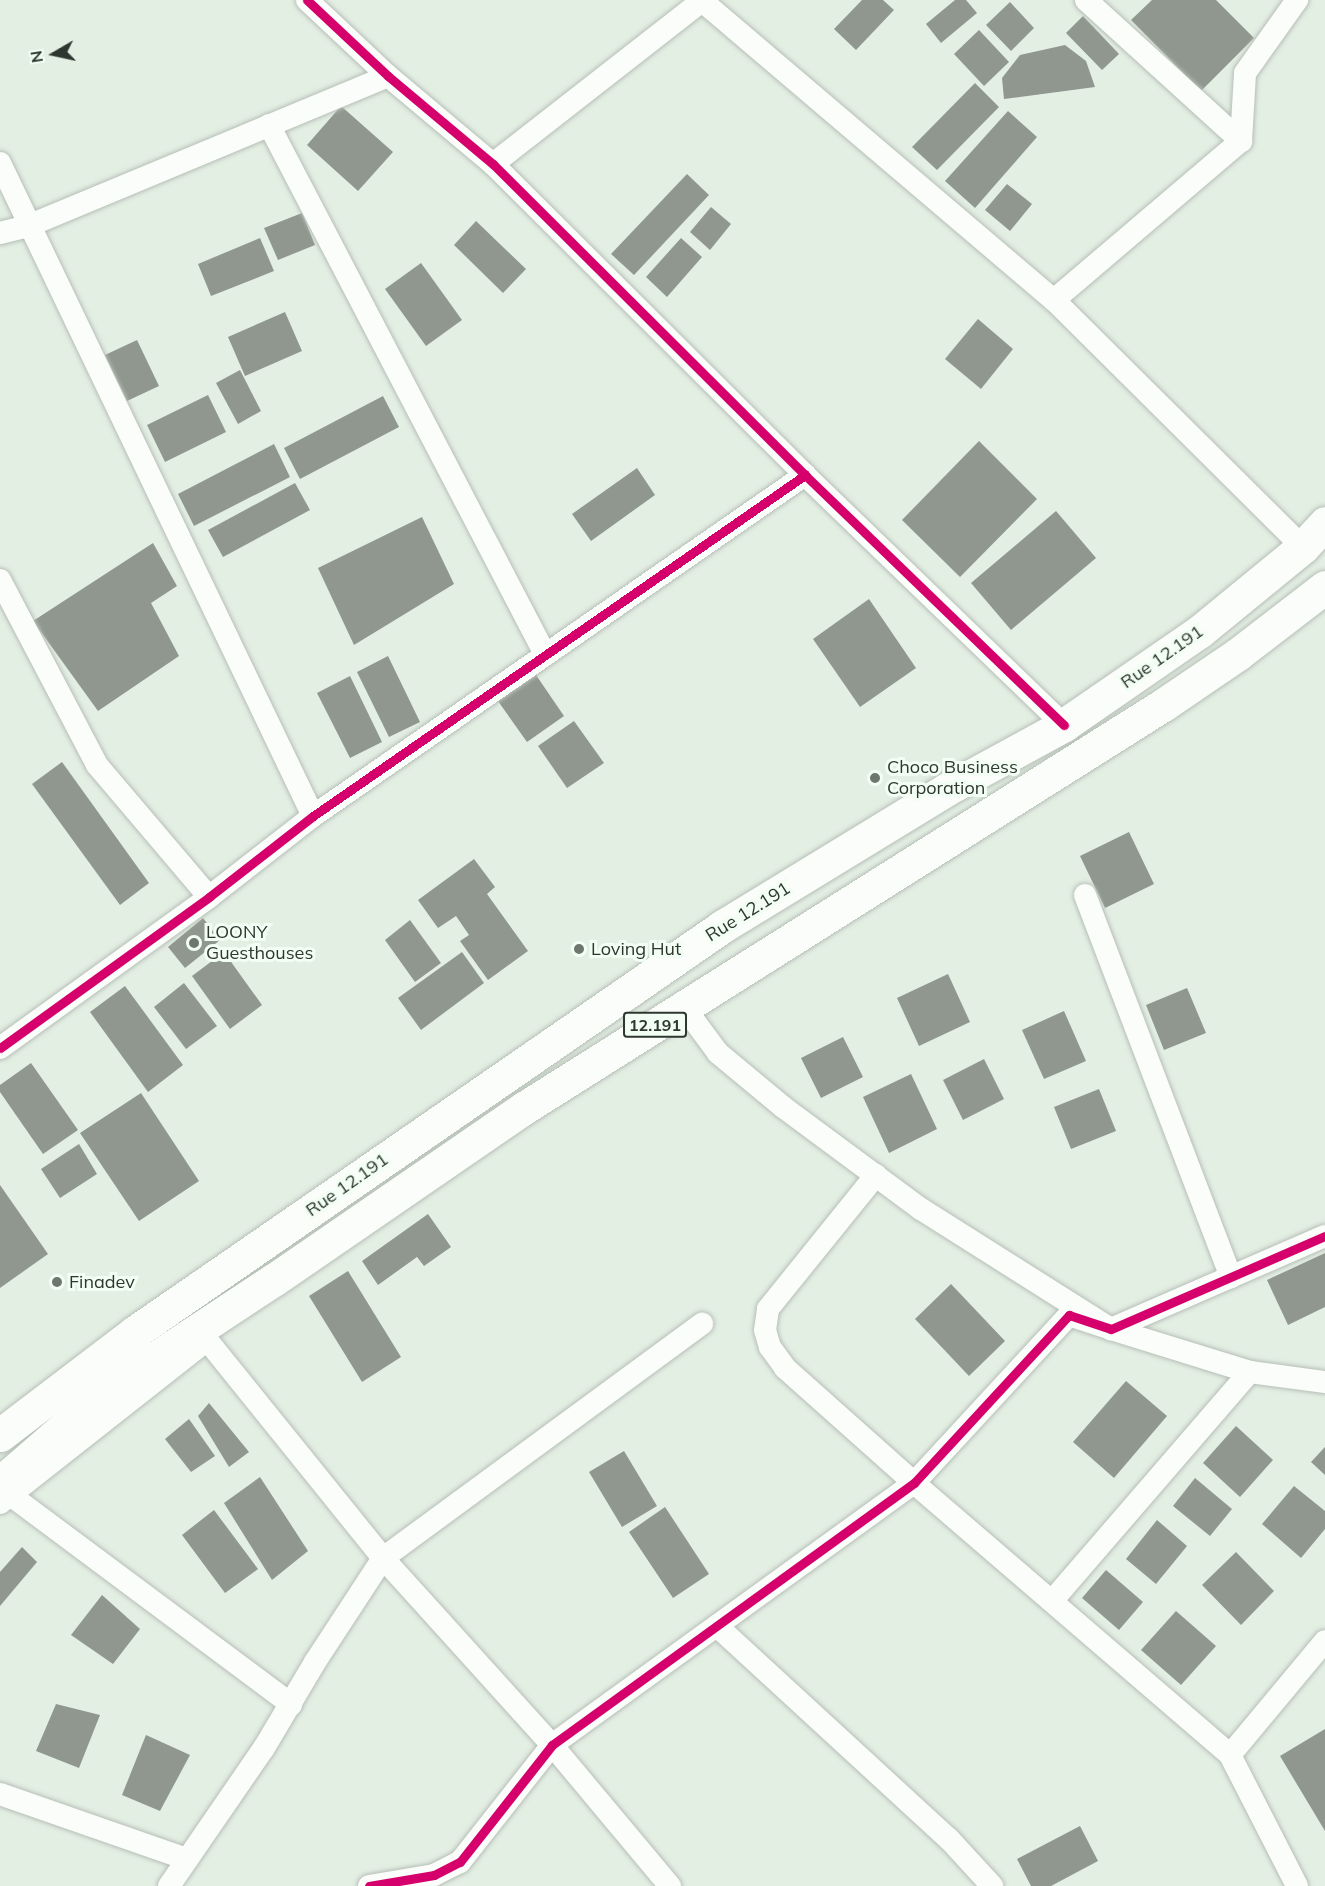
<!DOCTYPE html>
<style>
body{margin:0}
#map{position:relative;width:1325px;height:1886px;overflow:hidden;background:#e4efe4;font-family:Mulish,sans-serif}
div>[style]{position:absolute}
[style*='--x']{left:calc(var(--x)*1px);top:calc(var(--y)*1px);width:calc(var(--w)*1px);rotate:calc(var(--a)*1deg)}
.building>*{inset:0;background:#8f978f}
.roads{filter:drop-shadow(0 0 2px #b6bfb6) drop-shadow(0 0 2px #b6bfb6)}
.street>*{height:22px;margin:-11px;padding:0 11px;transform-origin:11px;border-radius:11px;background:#fbfdfb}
.primary>*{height:33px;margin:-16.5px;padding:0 16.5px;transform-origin:16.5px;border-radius:16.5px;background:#fbfdfb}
.cycleway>*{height:9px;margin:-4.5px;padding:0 4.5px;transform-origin:4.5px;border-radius:4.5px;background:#d6006c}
.dots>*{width:16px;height:16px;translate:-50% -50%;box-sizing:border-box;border:3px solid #f2fef3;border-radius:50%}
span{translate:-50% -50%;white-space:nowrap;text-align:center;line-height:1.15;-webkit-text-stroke:6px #f2fef3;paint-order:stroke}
.shield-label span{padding:2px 4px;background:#f2fef3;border:2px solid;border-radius:4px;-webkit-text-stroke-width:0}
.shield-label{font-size:16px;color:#2e372f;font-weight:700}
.street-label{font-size:18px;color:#2e372f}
.poi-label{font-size:18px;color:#2e372f}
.left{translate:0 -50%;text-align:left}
.north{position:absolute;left:24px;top:24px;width:60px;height:60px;-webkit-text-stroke:4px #f2fef3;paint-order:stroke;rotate:261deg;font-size:16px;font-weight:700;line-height:24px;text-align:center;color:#2e372f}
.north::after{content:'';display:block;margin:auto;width:21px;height:27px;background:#2e372f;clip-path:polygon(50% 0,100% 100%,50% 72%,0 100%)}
</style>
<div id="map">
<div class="building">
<i style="clip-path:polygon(862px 0,883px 0,894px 10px,856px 50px,834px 29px)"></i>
<i style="clip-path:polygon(955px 0,966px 0,977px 13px,941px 43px,926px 24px)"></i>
<i style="clip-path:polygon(1152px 0,1216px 0,1254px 38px,1201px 91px,1131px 20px)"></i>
<i style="clip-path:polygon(1010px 2px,1034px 28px,1011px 51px,986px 25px)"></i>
<i style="clip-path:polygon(1083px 16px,1119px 54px,1102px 70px,1066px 33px)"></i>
<i style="clip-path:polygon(979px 30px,1009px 62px,984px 86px,954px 54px)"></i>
<i style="clip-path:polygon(1065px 45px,1086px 61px,1095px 87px,1004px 99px,1002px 78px,1020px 55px)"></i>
<i style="clip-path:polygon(975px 83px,999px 107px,937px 170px,912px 147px)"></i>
<i style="clip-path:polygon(341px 106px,393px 152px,358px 191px,307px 145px)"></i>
<i style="clip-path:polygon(1008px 111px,1037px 137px,975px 208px,945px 181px)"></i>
<i style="clip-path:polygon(687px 174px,709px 195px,634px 275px,611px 254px)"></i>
<i style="clip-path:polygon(1007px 184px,1032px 204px,1010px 231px,985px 210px)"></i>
<i style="clip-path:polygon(711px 207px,731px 224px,710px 250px,690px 232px)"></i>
<i style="clip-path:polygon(302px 213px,315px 245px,278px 260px,264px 228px)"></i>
<i style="clip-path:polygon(476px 221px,526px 269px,503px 293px,454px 245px)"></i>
<i style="clip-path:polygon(260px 238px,274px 271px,211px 296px,198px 264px)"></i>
<i style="clip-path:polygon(681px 238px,702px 257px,667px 297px,646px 277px)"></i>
<i style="clip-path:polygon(421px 263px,462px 320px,426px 346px,385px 289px)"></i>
<i style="clip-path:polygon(285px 312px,302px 351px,245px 376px,228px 337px)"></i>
<i style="clip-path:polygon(978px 319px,1013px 349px,981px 389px,945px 359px)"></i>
<i style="clip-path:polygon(137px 340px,159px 386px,127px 401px,105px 355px)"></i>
<i style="clip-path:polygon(240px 370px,261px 411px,238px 424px,216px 383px)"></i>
<i style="clip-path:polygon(208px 395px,226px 432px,165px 462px,147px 425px)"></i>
<i style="clip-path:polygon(383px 396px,399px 427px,300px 479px,284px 448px)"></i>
<i style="clip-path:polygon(979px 441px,1037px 499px,960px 577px,902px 520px)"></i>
<i style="clip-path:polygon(274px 444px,290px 477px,194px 526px,178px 494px)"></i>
<i style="clip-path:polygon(637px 468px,655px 495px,591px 541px,572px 514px)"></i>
<i style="clip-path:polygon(295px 483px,310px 510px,223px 557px,208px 530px)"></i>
<i style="clip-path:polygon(1056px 511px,1096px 558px,1011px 630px,971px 583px)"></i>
<i style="clip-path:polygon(422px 517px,454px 584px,354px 645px,318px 568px)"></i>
<i style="clip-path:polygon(153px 543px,177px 586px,151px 603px,179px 656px,98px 711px,33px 621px)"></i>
<i style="clip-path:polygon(869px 599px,916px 668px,860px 707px,813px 639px)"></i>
<i style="clip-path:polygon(388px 656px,420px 722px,389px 737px,357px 672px)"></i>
<i style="clip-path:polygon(536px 675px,564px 716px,527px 742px,498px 701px)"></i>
<i style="clip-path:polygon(350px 676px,382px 742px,350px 758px,317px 693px)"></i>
<i style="clip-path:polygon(574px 721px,604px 763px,567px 788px,538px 746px)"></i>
<i style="clip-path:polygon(62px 762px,149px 883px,120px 905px,32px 784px)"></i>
<i style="clip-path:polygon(1129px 832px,1154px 884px,1105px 908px,1080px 856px)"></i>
<i style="clip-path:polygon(474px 859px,495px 887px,487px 894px,528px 951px,488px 980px,460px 941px,469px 935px,456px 916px,438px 928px,418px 900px)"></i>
<i style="clip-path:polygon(203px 918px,220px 940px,185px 968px,168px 947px)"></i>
<i style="clip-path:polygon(410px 920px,441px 963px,415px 982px,385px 940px)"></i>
<i style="clip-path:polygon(224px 952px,262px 1005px,230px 1029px,192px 976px)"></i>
<i style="clip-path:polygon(462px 952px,484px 983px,421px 1030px,398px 998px)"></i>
<i style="clip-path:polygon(948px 974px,970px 1022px,919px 1046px,897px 998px)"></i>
<i style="clip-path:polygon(184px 983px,217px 1026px,186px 1049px,154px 1007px)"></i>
<i style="clip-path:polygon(125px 986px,183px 1065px,148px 1092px,90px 1012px)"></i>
<i style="clip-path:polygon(1187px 988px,1206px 1033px,1164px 1050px,1146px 1005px)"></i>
<i style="clip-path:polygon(1064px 1011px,1086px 1061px,1044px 1079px,1022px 1030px)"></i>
<i style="clip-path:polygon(843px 1037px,863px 1077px,821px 1098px,801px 1058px)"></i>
<i style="clip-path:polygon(984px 1059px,1004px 1099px,963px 1120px,943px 1080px)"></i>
<i style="clip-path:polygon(31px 1063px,78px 1130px,43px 1154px,0 1092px,0 1085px)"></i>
<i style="clip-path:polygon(911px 1074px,937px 1129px,889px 1153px,863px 1097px)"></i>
<i style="clip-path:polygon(1099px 1089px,1116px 1131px,1071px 1149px,1054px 1107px)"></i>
<i style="clip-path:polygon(141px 1093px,199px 1181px,139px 1221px,80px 1133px)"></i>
<i style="clip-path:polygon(79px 1144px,97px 1174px,60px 1198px,41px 1169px)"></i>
<i style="clip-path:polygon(0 1185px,48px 1254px,0 1288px)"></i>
<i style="clip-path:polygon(428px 1214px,451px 1247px,424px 1266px,417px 1257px,378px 1285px,362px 1261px)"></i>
<i style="clip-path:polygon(1325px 1253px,1325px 1307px,1288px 1325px,1267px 1280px)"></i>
<i style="clip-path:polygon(348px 1271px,401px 1357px,362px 1382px,309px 1296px)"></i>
<i style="clip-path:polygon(951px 1284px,1005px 1341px,969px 1376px,915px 1319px)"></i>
<i style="clip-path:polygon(1126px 1381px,1167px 1416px,1114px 1478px,1073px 1442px)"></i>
<i style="clip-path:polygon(209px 1403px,249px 1452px,229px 1467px,198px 1416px)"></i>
<i style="clip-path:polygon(189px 1419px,215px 1456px,191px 1472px,165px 1439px)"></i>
<i style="clip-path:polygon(1236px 1426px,1273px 1460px,1240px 1497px,1203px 1463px)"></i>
<i style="clip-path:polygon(1325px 1447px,1325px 1475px,1311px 1462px)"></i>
<i style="clip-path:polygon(624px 1451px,657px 1506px,622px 1527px,589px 1472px)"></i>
<i style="clip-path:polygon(260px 1477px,308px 1551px,272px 1580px,224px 1503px)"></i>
<i style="clip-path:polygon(1195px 1478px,1232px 1509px,1210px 1536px,1173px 1506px)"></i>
<i style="clip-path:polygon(1294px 1486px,1325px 1511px,1325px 1529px,1301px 1558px,1262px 1524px)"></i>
<i style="clip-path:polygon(665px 1507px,709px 1574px,673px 1598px,629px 1532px)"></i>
<i style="clip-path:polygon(214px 1510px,258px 1569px,225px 1593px,182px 1535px)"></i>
<i style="clip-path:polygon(1157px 1520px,1187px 1546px,1156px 1584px,1126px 1559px)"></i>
<i style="clip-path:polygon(22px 1547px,37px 1562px,0 1606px,0 1572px)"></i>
<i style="clip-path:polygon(1236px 1552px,1274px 1591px,1241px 1625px,1202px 1585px)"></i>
<i style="clip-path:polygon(1106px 1570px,1143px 1602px,1119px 1630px,1082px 1598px)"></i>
<i style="clip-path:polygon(102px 1595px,140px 1629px,113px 1664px,71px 1635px)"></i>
<i style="clip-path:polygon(1176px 1611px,1216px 1646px,1181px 1685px,1141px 1650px)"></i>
<i style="clip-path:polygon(56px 1704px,100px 1715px,79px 1768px,36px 1751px)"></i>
<i style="clip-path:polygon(1325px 1729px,1325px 1831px,1280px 1756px)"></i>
<i style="clip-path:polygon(146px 1735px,190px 1755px,160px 1811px,122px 1795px)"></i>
<i style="clip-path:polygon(1080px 1826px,1098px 1861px,1051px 1886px,1031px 1886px,1017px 1859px)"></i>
</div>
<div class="roads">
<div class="street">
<i style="--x:307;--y:0;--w:111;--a:43.2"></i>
<i style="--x:388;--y:76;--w:137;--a:40"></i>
<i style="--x:493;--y:164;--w:441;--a:44.9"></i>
<i style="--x:805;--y:475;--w:360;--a:44"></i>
<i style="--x:701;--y:0;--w:463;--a:40.4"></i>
<i style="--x:1054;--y:300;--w:351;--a:44.8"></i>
<i style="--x:1086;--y:0;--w:210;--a:42.3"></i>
<i style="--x:269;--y:125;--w:597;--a:62.45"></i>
<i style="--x:0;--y:163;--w:724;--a:64.39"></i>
<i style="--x:493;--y:164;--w:266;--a:-38"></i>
<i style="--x:0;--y:233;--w:29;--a:-14"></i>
<i style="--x:28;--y:226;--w:390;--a:-22.6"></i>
<i style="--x:1054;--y:300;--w:245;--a:-40.4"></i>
<i style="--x:1241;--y:141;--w:68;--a:-86.6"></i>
<i style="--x:1245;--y:73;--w:90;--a:-54.5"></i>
<i style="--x:0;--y:580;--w:209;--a:62.3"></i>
<i style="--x:97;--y:765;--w:173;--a:49.7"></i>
<i style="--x:1085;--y:895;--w:409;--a:69.1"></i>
<i style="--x:684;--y:1007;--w:57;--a:53.5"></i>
<i style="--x:718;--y:1053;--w:85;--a:39.7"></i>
<i style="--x:783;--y:1107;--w:172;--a:36.5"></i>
<i style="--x:921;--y:1209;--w:225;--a:32.3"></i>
<i style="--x:1111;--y:1329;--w:145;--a:17.2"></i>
<i style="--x:1250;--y:1372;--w:76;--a:7.6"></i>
<i style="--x:0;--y:1048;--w:258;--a:-35.8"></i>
<i style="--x:209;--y:897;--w:132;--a:-37.9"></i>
<i style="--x:313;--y:816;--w:599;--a:-34.73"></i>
<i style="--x:876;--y:1175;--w:172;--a:128.9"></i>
<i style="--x:768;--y:1309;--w:21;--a:98"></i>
<i style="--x:765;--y:1330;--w:18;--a:74"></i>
<i style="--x:770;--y:1347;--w:26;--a:54"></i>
<i style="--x:785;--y:1368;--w:173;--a:41.7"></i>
<i style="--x:914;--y:1483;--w:417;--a:40.7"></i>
<i style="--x:1230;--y:1755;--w:147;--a:62.9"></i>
<i style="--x:207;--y:1340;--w:280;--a:51.1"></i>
<i style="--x:383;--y:1558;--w:252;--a:47.9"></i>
<i style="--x:552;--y:1745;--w:184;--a:50.1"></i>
<i style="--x:9;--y:1494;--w:352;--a:36.7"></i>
<i style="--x:0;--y:1503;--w:263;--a:-38.2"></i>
<i style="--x:1052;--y:1601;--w:303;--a:-49.2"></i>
<i style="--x:717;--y:1626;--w:315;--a:42.6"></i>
<i style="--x:949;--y:1839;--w:64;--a:47.5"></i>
<i style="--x:1230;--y:1755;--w:148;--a:-50.2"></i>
<i style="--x:0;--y:1794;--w:198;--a:19.2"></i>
<i style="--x:169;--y:1886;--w:168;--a:-55.5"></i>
<i style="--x:264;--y:1748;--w:100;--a:-59.3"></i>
<i style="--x:315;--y:1662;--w:124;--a:-56.8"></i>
<i style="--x:383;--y:1558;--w:396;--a:-36.3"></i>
<i style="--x:369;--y:1886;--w:66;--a:-9.6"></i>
<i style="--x:434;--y:1875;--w:29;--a:-27"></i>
<i style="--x:460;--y:1862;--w:149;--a:-51.8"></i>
<i style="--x:552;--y:1745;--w:447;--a:-35.9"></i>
<i style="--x:914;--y:1483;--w:229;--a:-47.3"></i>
<i style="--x:1069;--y:1315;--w:44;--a:18.4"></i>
<i style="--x:1111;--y:1329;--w:233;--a:-23.5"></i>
</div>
<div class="primary">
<i style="--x:0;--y:1435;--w:170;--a:-37.3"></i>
<i style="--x:135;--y:1332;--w:715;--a:-34.62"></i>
<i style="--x:723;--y:926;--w:273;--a:-31.4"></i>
<i style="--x:956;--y:784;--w:123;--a:-28.6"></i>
<i style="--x:1064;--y:725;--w:164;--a:-34.6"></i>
<i style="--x:1199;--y:632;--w:134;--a:-39.3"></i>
<i style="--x:1303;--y:547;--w:33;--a:-47"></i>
<i style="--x:0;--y:1483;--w:108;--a:-40.9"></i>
<i style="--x:82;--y:1412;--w:87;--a:-36.6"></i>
<i style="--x:152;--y:1360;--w:147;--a:-33.4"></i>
<i style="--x:275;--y:1279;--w:302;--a:-34.5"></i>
<i style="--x:524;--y:1108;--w:755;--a:-32.24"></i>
<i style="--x:1163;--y:705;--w:91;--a:-34.2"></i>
<i style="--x:1238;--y:654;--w:110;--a:-37.6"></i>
</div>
</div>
<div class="cycleway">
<i style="--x:307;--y:0;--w:111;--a:43.2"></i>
<i style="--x:388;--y:76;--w:137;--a:40"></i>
<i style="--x:493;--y:164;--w:441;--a:44.9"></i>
<i style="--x:805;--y:475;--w:360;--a:44"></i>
<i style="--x:0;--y:1048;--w:258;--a:-35.8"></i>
<i style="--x:209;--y:897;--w:132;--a:-37.9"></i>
<i style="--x:313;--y:816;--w:599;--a:-34.73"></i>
<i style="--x:369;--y:1886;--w:66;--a:-9.6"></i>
<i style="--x:434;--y:1875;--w:29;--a:-27"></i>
<i style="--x:460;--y:1862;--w:149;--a:-51.8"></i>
<i style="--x:552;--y:1745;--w:447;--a:-35.9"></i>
<i style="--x:914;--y:1483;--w:229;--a:-47.3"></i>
<i style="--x:1069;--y:1315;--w:44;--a:18.4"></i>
<i style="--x:1111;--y:1329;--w:233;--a:-23.5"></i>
</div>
<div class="dots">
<i style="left:875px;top:778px;background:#6e776e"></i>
<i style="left:194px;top:943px;background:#6e776e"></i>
<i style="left:579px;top:949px;background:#6e776e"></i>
<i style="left:57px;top:1282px;background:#6e776e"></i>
</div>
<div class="shield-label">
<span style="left:655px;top:1025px">12.191</span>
</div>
<div class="street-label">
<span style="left:1162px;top:657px;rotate:-35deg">Rue 12.191</span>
<span style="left:748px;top:912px;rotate:-32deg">Rue 12.191</span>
<span style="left:347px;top:1185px;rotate:-35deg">Rue 12.191</span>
</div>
<div class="poi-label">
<span class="left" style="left:887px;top:778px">Choco Business<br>Corporation</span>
<span class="left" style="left:206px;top:943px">LOONY<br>Guesthouses</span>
<span class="left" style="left:591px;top:949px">Loving Hut</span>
<span class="left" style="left:69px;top:1282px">Finadev</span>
</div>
<div class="north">N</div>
</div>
